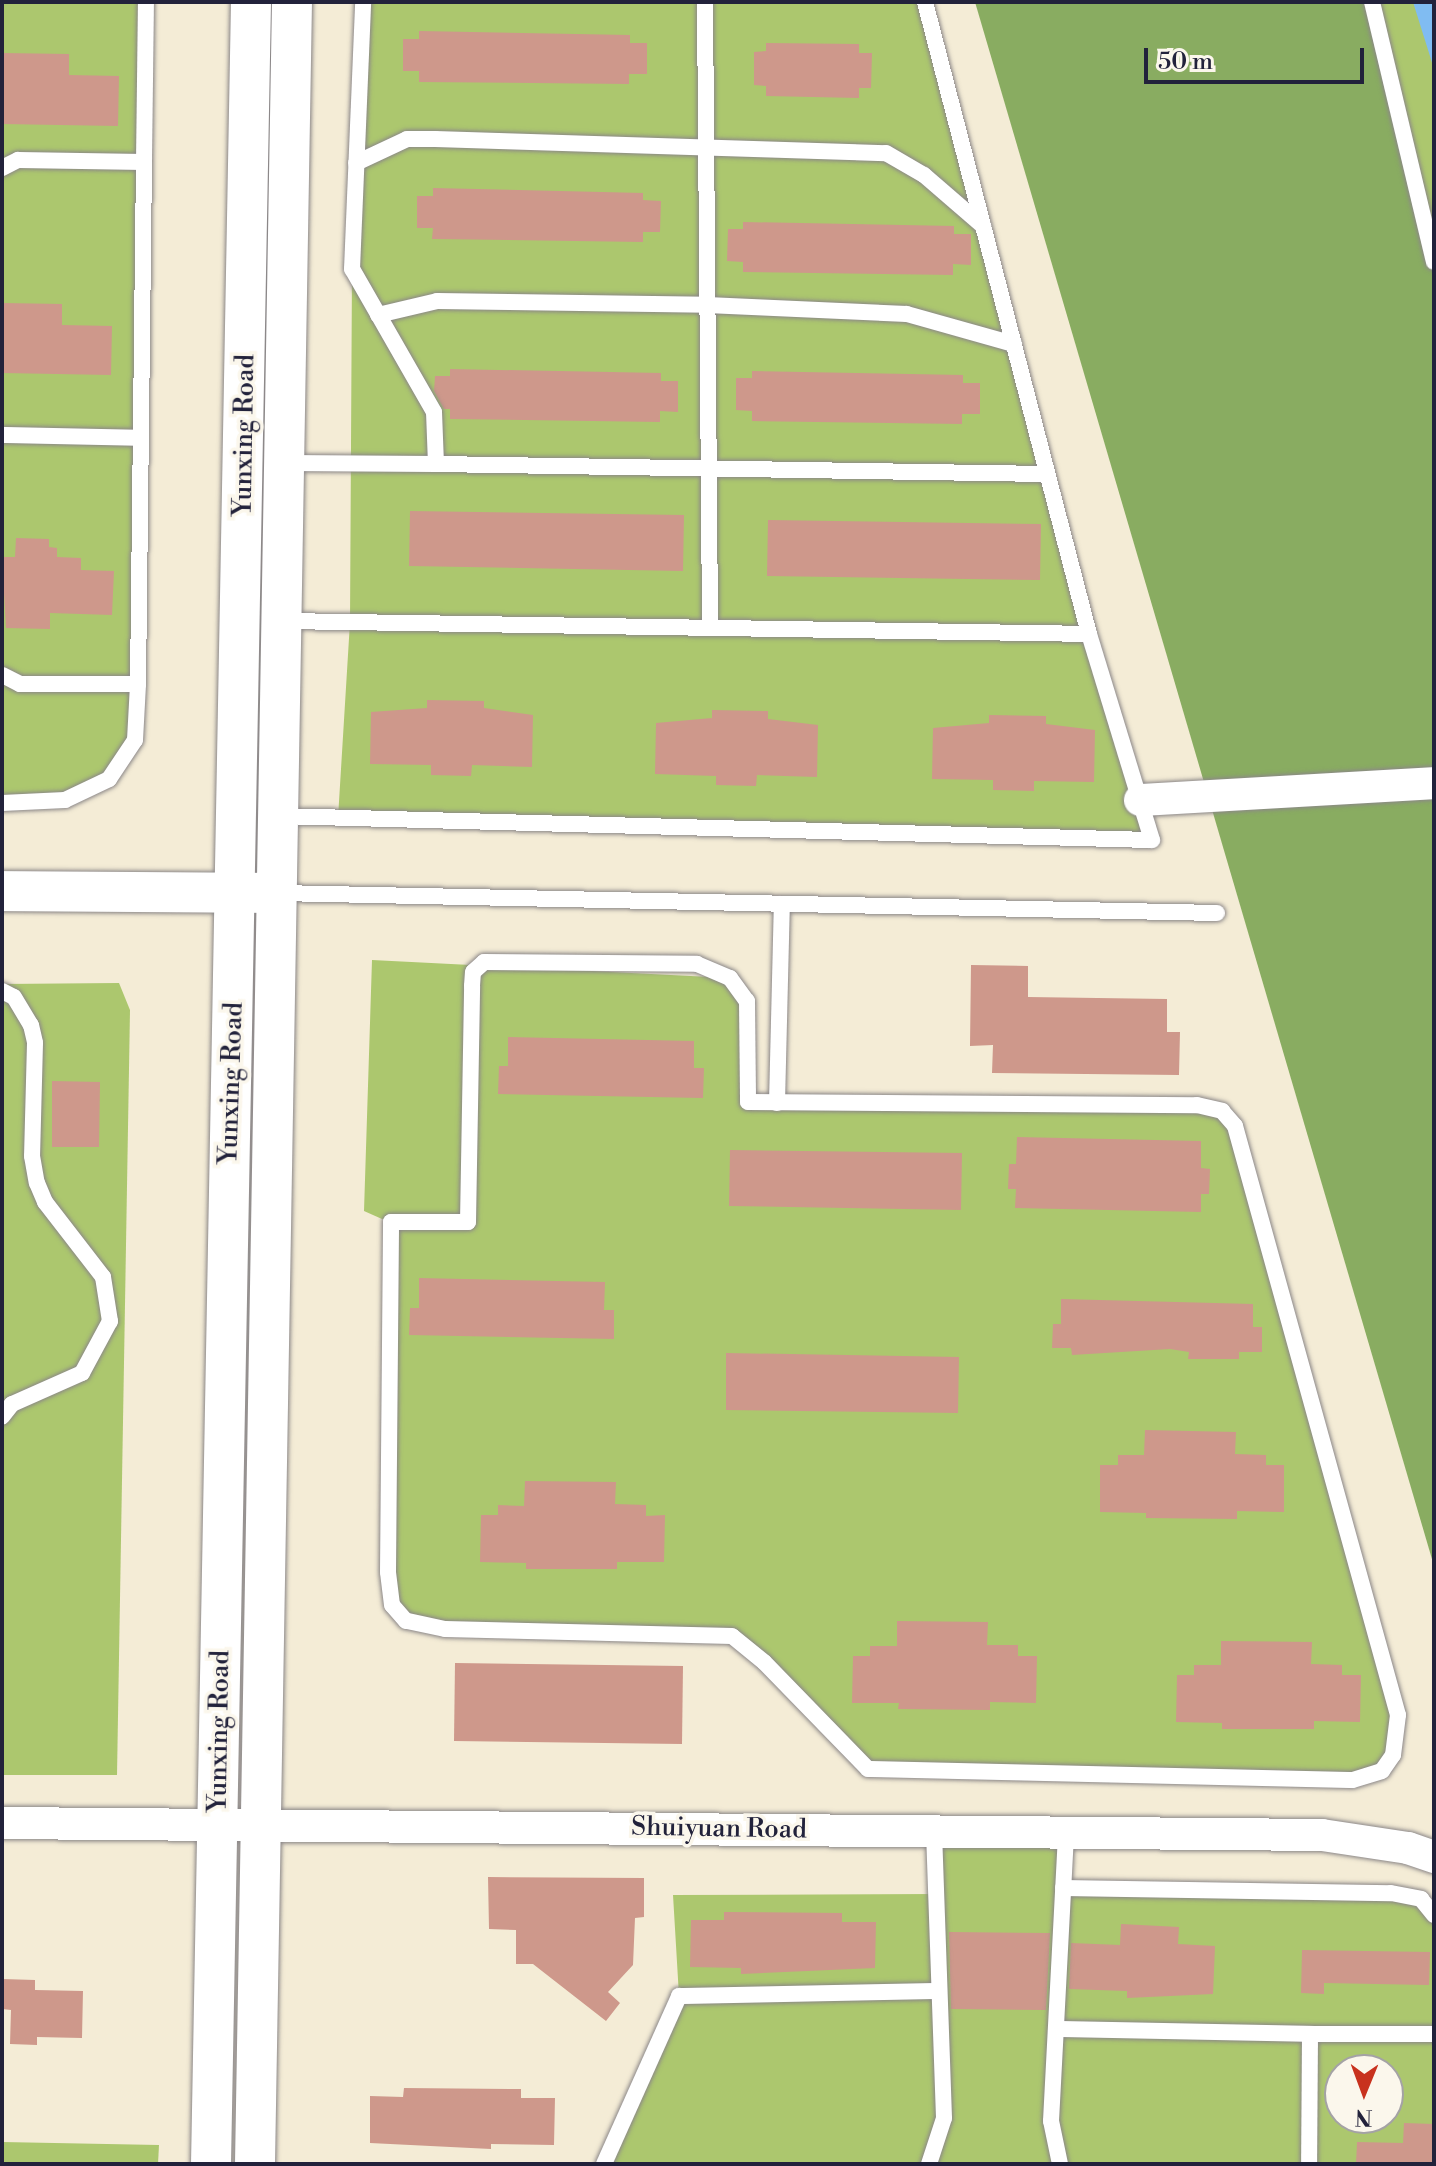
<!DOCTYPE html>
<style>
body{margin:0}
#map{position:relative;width:1436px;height:2166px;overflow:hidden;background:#f4ecd6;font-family:"Libre Bodoni",serif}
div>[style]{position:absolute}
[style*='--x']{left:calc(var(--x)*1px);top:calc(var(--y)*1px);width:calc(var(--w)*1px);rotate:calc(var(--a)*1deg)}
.green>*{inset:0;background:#acc76e}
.forest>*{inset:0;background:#89ac61}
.water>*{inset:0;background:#80bcf2}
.building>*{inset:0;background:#ce988b}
.roads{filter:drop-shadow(0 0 2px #8b8788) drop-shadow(0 0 2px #8b8788)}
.service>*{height:16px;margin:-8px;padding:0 8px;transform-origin:8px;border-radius:8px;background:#fff}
.minor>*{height:32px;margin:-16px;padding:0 16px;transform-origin:16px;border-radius:16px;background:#fff}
.tertiary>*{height:40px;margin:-20px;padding:0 20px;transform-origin:20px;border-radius:20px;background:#fff}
span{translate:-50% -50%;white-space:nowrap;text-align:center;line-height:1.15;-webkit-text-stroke:7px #fbf7ec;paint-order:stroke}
.street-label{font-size:26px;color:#22223b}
.frame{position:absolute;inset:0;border:4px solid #22223b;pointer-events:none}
.north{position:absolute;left:1324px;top:2054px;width:80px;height:80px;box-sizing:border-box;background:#fbf7ec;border:2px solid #a4a2a5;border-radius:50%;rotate:181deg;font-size:22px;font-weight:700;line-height:32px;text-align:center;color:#22223b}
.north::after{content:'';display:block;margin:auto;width:28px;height:36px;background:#c8321e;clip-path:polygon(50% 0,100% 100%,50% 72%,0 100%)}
.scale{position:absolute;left:1144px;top:48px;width:220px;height:36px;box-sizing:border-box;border:4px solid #22223b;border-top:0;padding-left:10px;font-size:24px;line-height:28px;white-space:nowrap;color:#22223b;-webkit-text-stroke:6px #fbf7ec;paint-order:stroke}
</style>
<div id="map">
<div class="green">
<i style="clip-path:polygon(2px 2px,146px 2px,135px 740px,109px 779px,65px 800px,2px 803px)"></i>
<i style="clip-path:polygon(362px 2px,925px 2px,1152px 840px,338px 818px,350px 622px,352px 269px)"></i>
<i style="clip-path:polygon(1372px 2px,1434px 2px,1434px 264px)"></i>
<i style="clip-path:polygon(372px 960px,730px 978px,747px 1001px,748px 1102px,1197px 1105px,1235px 1126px,1398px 1715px,1393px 1755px,1352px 1780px,868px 1769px,732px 1636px,406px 1621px,392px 1605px,391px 1223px,364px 1211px)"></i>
<i style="clip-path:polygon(119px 983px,130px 1010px,117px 1775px,2px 1775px,2px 984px)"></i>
<i style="clip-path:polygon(evenodd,934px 1831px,1066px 1832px,1063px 1887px,1421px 1899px,1434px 1915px,1434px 2164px,604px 2164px,679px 1996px,673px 1895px,936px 1894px,934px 1831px,1340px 2070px,1388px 2070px,1388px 2118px,1340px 2118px,1340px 2070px)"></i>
<i style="clip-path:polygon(2px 2142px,159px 2145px,158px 2164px,2px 2164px)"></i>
</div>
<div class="forest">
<i style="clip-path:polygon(975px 2px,1372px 2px,1434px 264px,1434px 1566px)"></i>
</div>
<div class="water">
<i style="clip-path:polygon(1413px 2px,1434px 2px,1434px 69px)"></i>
</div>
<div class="building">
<i style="clip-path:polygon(419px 31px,630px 35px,630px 43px,647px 43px,647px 74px,629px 74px,629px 84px,419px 82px,419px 71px,403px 71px,403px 39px,419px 39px)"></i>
<i style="clip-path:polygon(766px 43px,859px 44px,859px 53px,872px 53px,871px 88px,859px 88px,859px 98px,766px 96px,766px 86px,754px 85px,754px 52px,766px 51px)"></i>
<i style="clip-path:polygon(2px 53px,69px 54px,69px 75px,119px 76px,118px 126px,2px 124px)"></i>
<i style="clip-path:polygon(433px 188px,643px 193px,643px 200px,661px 201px,660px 232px,643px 232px,643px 242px,432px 239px,433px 228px,417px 228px,417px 196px,433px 196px)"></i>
<i style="clip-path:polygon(743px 222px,954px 226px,954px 234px,971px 234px,971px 265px,953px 264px,953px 275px,743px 272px,743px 262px,727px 261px,728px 229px,743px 229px)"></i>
<i style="clip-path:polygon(2px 303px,62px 304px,62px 325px,112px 326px,111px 375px,2px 373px)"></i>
<i style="clip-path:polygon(450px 369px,661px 373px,661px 381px,678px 381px,678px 412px,660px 411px,660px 422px,450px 419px,450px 409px,444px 409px,434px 391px,435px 376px,450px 376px)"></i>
<i style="clip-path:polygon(752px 371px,963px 375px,963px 383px,980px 383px,980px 414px,962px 414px,962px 424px,752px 421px,752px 411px,736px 410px,736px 378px,752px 378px)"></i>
<i style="clip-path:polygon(410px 511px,684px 515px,683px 571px,409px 566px)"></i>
<i style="clip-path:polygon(768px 520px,1041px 524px,1040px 580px,767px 576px)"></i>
<i style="clip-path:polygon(16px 538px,49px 539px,49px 547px,57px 548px,57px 557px,81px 558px,81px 570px,114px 571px,112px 615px,50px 613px,50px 629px,6px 628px,2px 557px,15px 557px)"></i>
<i style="clip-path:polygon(427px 700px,484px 701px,484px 708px,533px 715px,532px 767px,472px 765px,471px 776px,431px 775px,431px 765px,370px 764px,371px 712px,427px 708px)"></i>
<i style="clip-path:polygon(712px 710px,768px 711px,768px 719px,818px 725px,817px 777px,757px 775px,756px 786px,716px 785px,716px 776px,655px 774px,656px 723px,712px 718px)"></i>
<i style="clip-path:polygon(989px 715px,1046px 716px,1046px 724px,1095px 730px,1094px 782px,1034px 781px,1034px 791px,993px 790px,993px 780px,932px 779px,933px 728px,989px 723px)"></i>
<i style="clip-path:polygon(971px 965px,1028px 966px,1028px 997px,1167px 999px,1167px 1032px,1180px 1032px,1179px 1075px,992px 1073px,993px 1045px,970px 1046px)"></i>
<i style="clip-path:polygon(508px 1037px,694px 1041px,694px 1068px,704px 1068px,703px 1098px,498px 1094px,499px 1066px,508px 1066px)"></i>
<i style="clip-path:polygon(52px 1081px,100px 1082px,99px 1147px,52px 1147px)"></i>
<i style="clip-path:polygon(1017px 1137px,1201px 1141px,1201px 1168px,1210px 1169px,1209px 1194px,1201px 1194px,1201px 1212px,1015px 1208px,1016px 1189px,1008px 1189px,1009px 1164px,1016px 1164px)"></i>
<i style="clip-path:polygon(730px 1150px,962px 1153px,961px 1210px,729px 1206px)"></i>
<i style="clip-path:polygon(419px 1278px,605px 1282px,604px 1310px,614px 1310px,614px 1339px,409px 1335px,410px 1308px,419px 1308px)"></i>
<i style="clip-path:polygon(1061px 1299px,1253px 1304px,1253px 1327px,1262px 1327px,1262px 1352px,1239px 1352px,1239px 1359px,1188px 1359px,1189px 1352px,1170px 1349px,1072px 1355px,1071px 1348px,1052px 1348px,1053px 1324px,1061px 1324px)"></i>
<i style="clip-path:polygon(726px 1353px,959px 1357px,958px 1413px,726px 1410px)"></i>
<i style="clip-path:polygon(1145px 1430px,1236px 1432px,1235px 1454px,1266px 1455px,1266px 1465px,1284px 1465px,1284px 1512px,1237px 1511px,1237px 1519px,1146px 1518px,1146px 1513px,1100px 1512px,1100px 1465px,1118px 1465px,1118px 1455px,1144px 1455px)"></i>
<i style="clip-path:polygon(525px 1481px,616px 1482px,615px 1504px,646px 1505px,646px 1516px,665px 1515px,664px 1562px,617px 1562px,617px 1569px,526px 1569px,526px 1563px,480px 1562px,481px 1515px,498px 1515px,498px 1505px,524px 1506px)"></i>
<i style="clip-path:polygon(897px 1621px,988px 1622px,987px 1645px,1018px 1645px,1018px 1656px,1037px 1656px,1036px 1703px,990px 1702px,990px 1710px,898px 1709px,899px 1703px,852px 1703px,853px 1656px,870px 1656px,870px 1646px,897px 1646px)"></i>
<i style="clip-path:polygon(1221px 1641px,1312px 1642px,1311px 1664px,1342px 1665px,1342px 1675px,1361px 1675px,1360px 1722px,1314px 1721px,1314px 1729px,1222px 1729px,1222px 1723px,1176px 1722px,1177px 1675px,1194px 1675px,1194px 1665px,1221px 1665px)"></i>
<i style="clip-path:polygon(455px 1663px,683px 1666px,682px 1744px,454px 1741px)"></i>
<i style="clip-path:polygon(488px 1877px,644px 1878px,644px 1917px,635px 1918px,633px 1965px,608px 1992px,620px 2003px,606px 2021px,533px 1964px,516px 1964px,516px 1930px,489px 1929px)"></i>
<i style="clip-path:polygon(724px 1912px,842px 1913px,842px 1922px,876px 1922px,875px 1968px,741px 1974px,741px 1968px,690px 1967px,691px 1920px,724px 1920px)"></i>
<i style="clip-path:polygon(1121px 1924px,1179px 1927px,1178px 1944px,1215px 1946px,1213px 1994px,1127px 1998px,1127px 1991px,1069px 1989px,1071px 1943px,1120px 1945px)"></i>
<i style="clip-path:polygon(949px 1932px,1050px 1933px,1046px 2010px,951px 2009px)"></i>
<i style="clip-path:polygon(1302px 1950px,1430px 1952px,1429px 1985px,1324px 1983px,1324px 1994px,1301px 1993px)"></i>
<i style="clip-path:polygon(2px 1979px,35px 1980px,35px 1990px,83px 1991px,82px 2038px,37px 2037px,37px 2045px,10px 2044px,11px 2010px,2px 2009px)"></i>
<i style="clip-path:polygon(404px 2088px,521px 2089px,521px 2098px,555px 2098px,554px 2145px,491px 2144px,491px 2149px,370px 2143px,370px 2096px,403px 2097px)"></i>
<i style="clip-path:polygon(1404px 2123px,1434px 2124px,1434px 2164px,1356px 2164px,1357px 2142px,1403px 2143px)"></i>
</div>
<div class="roads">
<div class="service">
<i style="--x:705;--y:2;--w:624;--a:89.54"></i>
<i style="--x:1372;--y:2;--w:267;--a:76.6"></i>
<i style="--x:144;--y:162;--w:160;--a:-89.3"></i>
<i style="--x:356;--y:163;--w:56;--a:-25.2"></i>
<i style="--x:407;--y:139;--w:28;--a:0"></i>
<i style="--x:435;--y:139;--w:451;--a:1.8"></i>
<i style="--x:886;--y:153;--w:44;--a:30.1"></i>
<i style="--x:924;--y:175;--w:78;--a:40.8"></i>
<i style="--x:2;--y:168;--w:18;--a:-27"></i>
<i style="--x:18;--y:160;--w:126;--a:0.9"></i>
<i style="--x:144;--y:162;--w:522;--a:90.66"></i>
<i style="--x:138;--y:684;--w:118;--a:180"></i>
<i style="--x:20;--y:684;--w:20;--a:-153"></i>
<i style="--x:378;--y:315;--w:61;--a:-13.3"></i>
<i style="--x:437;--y:301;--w:270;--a:0.8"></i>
<i style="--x:707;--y:305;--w:200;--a:2.6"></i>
<i style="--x:907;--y:314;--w:111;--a:15.7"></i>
<i style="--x:2;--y:435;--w:139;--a:1.2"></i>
<i style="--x:285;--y:463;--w:151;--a:0.4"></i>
<i style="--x:436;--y:464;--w:52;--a:-92.2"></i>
<i style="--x:434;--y:412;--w:165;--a:-119.8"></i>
<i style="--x:352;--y:269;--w:267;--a:-87.6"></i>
<i style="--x:436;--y:464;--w:611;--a:0.94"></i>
<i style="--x:283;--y:621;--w:806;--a:0.92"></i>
<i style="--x:2;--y:803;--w:63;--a:-2.7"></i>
<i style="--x:65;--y:800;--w:49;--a:-25.5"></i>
<i style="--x:109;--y:779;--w:47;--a:-56.3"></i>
<i style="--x:135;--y:740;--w:56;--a:-86.9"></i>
<i style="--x:280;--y:816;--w:872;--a:1.58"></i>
<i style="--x:1152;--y:840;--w:215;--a:-107"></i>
<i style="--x:1089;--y:634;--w:653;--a:-104.55"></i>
<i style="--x:278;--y:893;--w:939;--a:1.22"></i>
<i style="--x:484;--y:962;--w:213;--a:0.5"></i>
<i style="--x:697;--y:964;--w:36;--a:23"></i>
<i style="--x:730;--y:978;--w:29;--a:54"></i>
<i style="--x:747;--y:1001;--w:101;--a:89.4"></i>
<i style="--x:748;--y:1102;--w:449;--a:0.4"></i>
<i style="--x:1197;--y:1105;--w:26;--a:13"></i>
<i style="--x:1222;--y:1111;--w:20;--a:49"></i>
<i style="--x:1235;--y:1126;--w:611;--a:74.53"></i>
<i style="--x:1398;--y:1715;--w:40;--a:97.1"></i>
<i style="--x:1393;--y:1755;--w:19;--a:125"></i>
<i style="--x:1382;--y:1771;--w:31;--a:163"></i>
<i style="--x:1352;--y:1780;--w:484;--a:-178.7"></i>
<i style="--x:868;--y:1769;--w:149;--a:-134.2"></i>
<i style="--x:764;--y:1662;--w:41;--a:-140.9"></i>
<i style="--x:732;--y:1636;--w:287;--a:-178.6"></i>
<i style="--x:445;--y:1629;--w:40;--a:-168"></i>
<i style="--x:406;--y:1621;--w:21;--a:-131"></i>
<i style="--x:392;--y:1605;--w:33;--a:-97"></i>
<i style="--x:388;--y:1572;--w:350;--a:-89.5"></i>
<i style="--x:391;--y:1222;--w:77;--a:0"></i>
<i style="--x:468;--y:1222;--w:236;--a:-89"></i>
<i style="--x:472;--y:986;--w:14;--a:-86"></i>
<i style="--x:473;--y:972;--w:15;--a:-42"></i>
<i style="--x:2;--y:991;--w:13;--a:27"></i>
<i style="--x:14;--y:997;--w:33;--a:59"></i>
<i style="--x:31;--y:1025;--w:18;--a:77"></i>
<i style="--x:35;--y:1043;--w:113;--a:91.5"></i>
<i style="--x:32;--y:1156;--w:27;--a:80"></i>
<i style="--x:37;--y:1183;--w:21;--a:67"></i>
<i style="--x:45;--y:1202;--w:95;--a:52.3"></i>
<i style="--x:103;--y:1277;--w:45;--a:81"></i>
<i style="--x:110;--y:1321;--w:59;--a:118.3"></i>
<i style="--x:82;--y:1373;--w:77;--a:156.1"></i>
<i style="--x:12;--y:1404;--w:16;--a:128"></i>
<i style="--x:777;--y:1103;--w:199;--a:-88.6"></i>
<i style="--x:1063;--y:1888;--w:328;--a:0.9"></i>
<i style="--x:1391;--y:1893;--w:31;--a:11"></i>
<i style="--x:1421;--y:1899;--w:21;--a:51"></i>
<i style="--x:1056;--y:2029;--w:254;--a:1.1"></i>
<i style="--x:1310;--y:2034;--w:130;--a:90.4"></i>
<i style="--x:1310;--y:2034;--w:124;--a:0"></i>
<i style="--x:604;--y:2164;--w:184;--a:-65.9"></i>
<i style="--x:679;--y:1996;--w:260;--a:-1.1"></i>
<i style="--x:929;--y:2164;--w:48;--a:-71.9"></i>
<i style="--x:944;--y:2118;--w:287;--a:-92"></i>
<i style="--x:1060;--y:2164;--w:44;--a:-101.8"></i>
<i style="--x:1051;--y:2121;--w:289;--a:-87"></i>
</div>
<div class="minor">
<i style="--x:1140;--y:800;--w:294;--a:-3.3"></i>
<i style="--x:2;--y:1823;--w:1320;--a:0.52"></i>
<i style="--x:1322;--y:1835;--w:87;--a:8.6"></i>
<i style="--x:1408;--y:1848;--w:28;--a:19"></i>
</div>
<div class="tertiary">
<i style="--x:2;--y:891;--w:260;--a:0.4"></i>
<i style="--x:211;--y:2164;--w:2162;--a:-88.94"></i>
<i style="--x:255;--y:2164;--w:2162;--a:-89.02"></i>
</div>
</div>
<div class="street-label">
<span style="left:245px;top:435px;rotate:-89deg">Yunxing Road</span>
<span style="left:232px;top:1083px;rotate:-88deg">Yunxing Road</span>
<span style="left:220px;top:1731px;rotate:-89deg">Yunxing Road</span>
<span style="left:719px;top:1829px;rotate:1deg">Shuiyuan Road</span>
</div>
<div class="frame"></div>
<div class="north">N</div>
<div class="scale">50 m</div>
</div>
